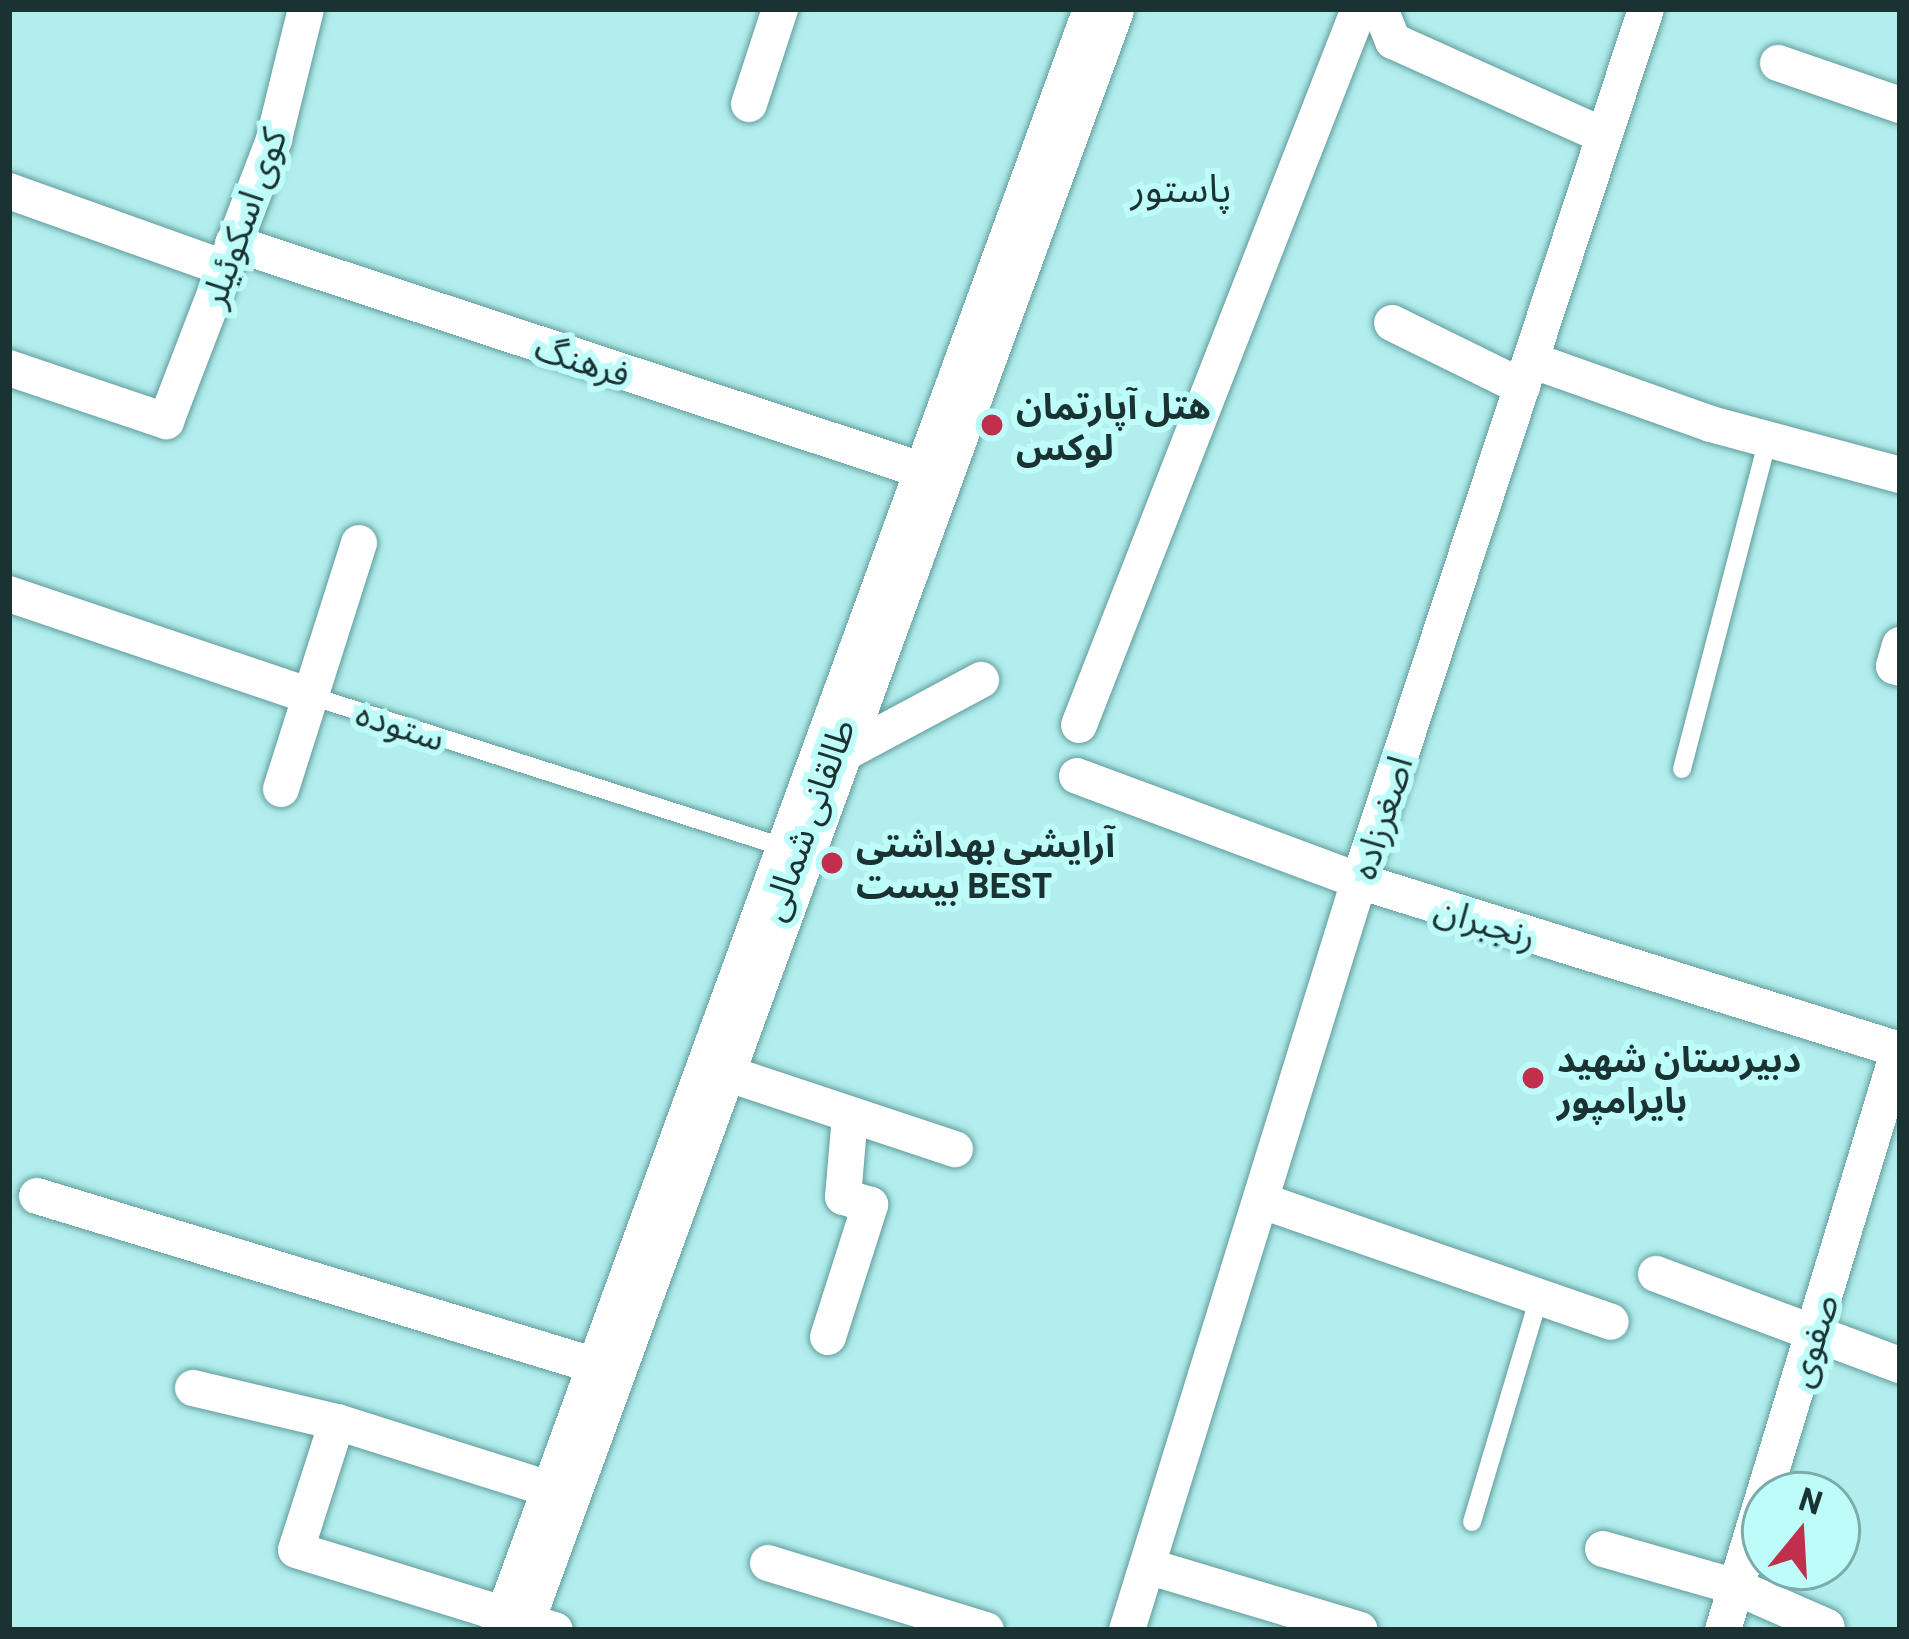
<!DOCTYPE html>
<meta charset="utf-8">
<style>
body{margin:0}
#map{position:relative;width:1909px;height:1639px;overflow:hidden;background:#b1eeed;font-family:Barlow,"Noto Sans Arabic",sans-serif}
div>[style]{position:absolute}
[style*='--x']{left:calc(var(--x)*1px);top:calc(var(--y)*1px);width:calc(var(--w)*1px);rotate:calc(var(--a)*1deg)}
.roads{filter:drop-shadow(0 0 3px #609b9a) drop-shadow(0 0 3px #609b9a)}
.lane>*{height:18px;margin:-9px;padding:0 9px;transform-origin:9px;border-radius:9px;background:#fff}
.street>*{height:36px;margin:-18px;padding:0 18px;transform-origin:18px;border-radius:18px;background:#fff}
.primary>*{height:60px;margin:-30px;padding:0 30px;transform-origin:30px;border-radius:30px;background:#fff}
.dots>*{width:33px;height:33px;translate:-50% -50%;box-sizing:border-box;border:6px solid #befcfa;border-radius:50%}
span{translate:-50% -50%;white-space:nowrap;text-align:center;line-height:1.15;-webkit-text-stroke:12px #befcfa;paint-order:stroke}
.street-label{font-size:36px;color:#1a3332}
.poi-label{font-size:36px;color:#1a3332;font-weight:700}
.left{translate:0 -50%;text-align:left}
.neighbourhood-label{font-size:39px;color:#1a3332}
.frame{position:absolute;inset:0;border:12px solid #1a3332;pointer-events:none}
.north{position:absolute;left:1741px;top:1471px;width:120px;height:120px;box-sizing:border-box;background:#befcfa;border:3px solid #7cacaa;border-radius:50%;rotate:18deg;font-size:33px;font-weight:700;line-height:48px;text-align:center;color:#1a3332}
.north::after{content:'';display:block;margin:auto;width:42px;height:54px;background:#c0304d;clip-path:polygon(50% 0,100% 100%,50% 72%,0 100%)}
</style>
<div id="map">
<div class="roads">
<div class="lane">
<i style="--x:308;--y:695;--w:505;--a:17.75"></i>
<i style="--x:1682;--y:769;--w:341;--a:-75.4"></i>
<i style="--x:1472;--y:1522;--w:235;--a:-73.4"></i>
</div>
<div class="street">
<i style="--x:1380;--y:9;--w:35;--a:68"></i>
<i style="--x:1393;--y:41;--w:231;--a:24.2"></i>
<i style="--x:1778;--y:63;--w:129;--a:19"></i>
<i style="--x:749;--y:104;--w:100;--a:-71.9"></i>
<i style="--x:9;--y:191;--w:228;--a:19.7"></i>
<i style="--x:233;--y:243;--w:737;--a:18.26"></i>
<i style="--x:1392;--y:323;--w:145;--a:26.2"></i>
<i style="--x:1531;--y:360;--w:191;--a:19.6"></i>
<i style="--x:1711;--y:424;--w:196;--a:15.1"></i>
<i style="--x:9;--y:368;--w:166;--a:18.7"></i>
<i style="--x:166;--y:421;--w:302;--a:-69"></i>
<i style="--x:274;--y:139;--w:134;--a:-76.2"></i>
<i style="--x:9;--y:594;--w:316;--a:18.7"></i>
<i style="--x:1900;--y:645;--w:22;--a:106"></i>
<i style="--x:1894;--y:666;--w:6;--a:18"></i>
<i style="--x:1079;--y:725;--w:769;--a:-68.64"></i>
<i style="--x:826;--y:763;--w:176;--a:-28.2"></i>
<i style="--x:1077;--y:776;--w:301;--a:20.4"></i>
<i style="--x:1359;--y:881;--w:567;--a:17.35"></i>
<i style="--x:281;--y:789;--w:258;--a:-72.4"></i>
<i style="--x:714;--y:1069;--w:254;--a:18.4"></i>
<i style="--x:37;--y:1196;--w:595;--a:16.91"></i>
<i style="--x:1262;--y:1201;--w:369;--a:19.1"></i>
<i style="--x:1656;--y:1274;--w:260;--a:20.5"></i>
<i style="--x:828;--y:1337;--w:139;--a:-72.3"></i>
<i style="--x:870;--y:1205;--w:28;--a:-163"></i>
<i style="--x:843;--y:1197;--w:81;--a:-85.1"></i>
<i style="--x:193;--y:1388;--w:148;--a:13.3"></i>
<i style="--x:337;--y:1422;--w:203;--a:17.5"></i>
<i style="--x:337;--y:1422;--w:134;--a:107.8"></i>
<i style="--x:296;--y:1550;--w:271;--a:17.2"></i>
<i style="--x:1603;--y:1549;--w:138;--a:15.9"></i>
<i style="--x:1736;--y:1587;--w:99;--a:23.7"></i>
<i style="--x:768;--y:1563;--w:228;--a:17.1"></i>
<i style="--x:1147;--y:1566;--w:222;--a:16.7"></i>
<i style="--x:1127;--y:1630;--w:784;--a:-72.79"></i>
<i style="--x:1359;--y:881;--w:918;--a:-71.78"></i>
<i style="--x:1723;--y:1630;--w:607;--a:-73.15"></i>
</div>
<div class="primary">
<i style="--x:511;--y:1630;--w:1726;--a:-69.91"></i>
</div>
</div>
<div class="dots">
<i style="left:992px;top:425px;background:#c0304d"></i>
<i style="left:832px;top:863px;background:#c0304d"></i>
<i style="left:1533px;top:1078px;background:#c0304d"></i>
</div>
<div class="street-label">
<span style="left:242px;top:217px;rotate:-70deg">کوی اسکوئیلر</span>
<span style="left:583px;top:359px;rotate:18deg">فرهنگ</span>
<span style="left:401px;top:724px;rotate:18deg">ستوده</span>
<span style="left:1380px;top:817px;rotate:-72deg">اصغرزاده</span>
<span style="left:806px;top:819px;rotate:-70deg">طالقانی شمالی</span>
<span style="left:1486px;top:921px;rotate:17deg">رنجبران</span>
<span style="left:1811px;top:1340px;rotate:-73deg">صفوی</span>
</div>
<div class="poi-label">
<span class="left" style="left:1016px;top:425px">هتل آپارتمان<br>لوکس</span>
<span class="left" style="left:856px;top:863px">آرایشی بهداشتی<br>بیست BEST</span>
<span class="left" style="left:1557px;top:1078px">دبیرستان شهید<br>بایرامپور</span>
</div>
<div class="neighbourhood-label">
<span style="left:1181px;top:187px">پاستور</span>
</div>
<div class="frame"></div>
<div class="north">N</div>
</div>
